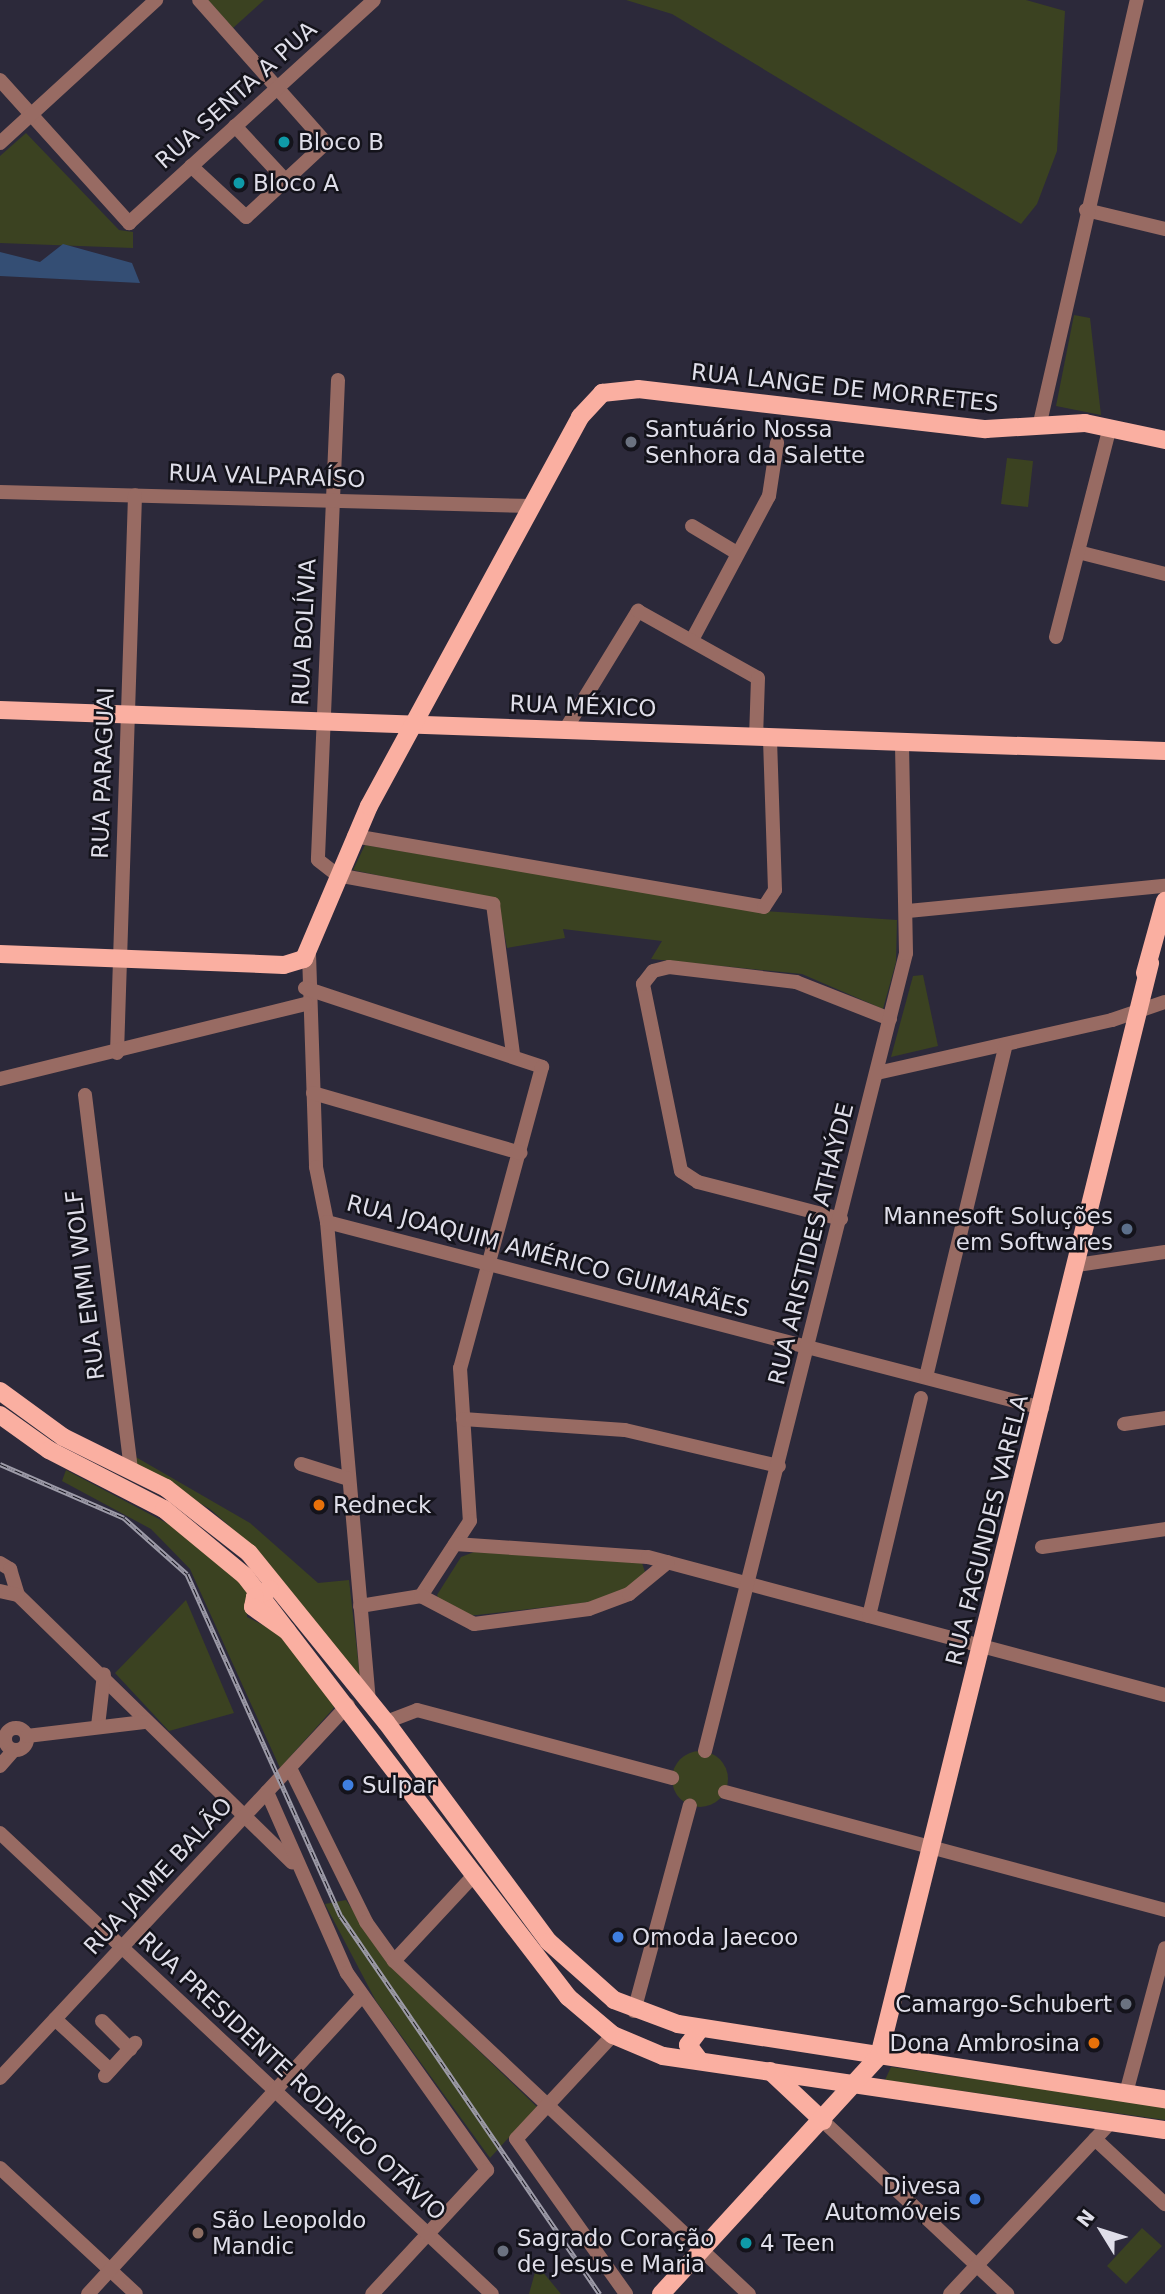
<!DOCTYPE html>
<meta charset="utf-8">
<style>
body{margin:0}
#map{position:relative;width:1165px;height:2294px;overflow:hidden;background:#2c293a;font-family:"DejaVu Sans",sans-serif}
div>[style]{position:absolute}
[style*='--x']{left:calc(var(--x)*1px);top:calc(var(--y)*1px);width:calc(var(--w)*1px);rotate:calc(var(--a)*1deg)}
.green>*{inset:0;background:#3b4221}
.round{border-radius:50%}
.water>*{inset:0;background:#344e74}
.minor>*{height:14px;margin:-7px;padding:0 7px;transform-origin:7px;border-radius:7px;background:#986b63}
.minor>.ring{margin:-7px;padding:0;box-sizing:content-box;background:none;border:14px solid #986b63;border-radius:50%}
.major>*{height:18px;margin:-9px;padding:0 9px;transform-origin:9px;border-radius:9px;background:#faafa1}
.rail>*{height:5px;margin-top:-2.5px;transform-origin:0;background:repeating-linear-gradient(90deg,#14131b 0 8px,#9d9ba8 0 16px);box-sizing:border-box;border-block:2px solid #9d9ba8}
.dots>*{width:19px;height:19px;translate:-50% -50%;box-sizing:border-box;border:4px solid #14131b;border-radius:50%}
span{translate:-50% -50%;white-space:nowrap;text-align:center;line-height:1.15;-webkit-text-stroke:5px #14131b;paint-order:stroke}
.street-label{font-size:23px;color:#dfdee9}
.poi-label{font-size:23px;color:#dfdee9}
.left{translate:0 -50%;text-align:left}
.right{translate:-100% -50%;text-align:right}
.north{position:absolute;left:1067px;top:2196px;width:70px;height:70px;-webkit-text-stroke:5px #14131b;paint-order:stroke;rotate:308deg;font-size:19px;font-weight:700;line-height:28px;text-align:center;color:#dfdee9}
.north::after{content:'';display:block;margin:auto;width:24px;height:32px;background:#dfdee9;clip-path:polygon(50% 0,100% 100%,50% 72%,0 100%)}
</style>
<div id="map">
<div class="green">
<i style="clip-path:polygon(208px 0,264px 0,233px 28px)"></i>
<i style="clip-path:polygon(626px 0,1026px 0,1065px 11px,1057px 151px,1037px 204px,1021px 224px,672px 14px)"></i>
<i style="clip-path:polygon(26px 133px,119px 230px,133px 232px,133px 248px,0 243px,0 156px)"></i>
<i style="clip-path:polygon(1074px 315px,1090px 318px,1101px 415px,1056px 406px)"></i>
<i style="clip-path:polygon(1007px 458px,1033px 461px,1028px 507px,1001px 504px)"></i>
<i style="clip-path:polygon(365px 845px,764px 911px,897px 920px,896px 962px,883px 1009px,802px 974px,651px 959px,662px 941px,563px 929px,565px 938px,507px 948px,498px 901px,353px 870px)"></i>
<i style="clip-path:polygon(923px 975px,938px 1046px,891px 1057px,913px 976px)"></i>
<i style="clip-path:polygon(134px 1456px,250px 1523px,318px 1583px,349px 1580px,360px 1677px,262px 1555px,210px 1509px,135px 1466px)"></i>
<i style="clip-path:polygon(66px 1470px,178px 1529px,247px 1589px,247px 1617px,288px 1638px,340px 1701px,280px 1768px,190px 1569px,151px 1529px,62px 1481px)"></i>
<i style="clip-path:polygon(474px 1552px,642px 1563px,645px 1572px,629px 1588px,591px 1602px,468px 1616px,442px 1607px,437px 1595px,461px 1557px)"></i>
<i style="clip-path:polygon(186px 1600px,234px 1713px,169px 1731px,115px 1673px)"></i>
<i class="round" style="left:672px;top:1751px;width:56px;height:56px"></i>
<i style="clip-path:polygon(346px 1900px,388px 1963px,537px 2107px,490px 2158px,376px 2001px,325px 1904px)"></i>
<i style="clip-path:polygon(891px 2067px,1165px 2106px,1165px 2120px,885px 2080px)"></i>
<i style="clip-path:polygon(1142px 2228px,1162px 2246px,1126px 2284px,1107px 2266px)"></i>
<i style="clip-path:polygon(537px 2265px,561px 2294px,529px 2294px)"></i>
</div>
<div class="water">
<i style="clip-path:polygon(63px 244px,132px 263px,140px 283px,0 276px,0 252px,40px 262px)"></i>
</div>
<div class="minor">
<i style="--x:0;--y:80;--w:193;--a:47.9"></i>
<i style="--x:235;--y:126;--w:76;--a:47.1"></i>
<i style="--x:0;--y:143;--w:212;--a:-42.5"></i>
<i style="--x:191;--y:166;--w:75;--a:42.8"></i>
<i style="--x:246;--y:217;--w:109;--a:-42.8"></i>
<i style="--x:326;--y:143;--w:191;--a:-131.6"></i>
<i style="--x:1086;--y:210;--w:81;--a:13.5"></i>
<i style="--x:129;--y:223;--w:331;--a:-42.3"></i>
<i style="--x:338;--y:380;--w:480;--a:92.4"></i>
<i style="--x:318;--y:860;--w:24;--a:38"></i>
<i style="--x:337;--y:875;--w:159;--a:10.5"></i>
<i style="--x:493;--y:904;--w:151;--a:82.4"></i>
<i style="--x:1039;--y:427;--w:438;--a:-77.1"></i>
<i style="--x:0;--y:492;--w:532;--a:1.51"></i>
<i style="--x:692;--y:526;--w:52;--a:31"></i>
<i style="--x:1078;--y:552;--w:90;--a:14.2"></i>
<i style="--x:1056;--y:637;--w:217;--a:-75.6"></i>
<i style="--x:692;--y:640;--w:163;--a:-61.9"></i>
<i style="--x:769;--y:496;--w:54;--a:-81.4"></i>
<i style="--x:565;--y:730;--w:140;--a:-58.5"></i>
<i style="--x:638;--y:611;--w:137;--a:29.2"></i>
<i style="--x:758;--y:678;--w:59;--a:91.9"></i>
<i style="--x:354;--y:836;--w:416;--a:9.8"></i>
<i style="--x:764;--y:907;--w:20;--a:-57"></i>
<i style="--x:775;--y:890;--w:153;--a:-91.9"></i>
<i style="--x:908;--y:911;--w:258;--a:-5.6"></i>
<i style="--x:309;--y:954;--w:213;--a:88.1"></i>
<i style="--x:316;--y:1167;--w:56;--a:78.7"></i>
<i style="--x:327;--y:1222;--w:480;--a:85"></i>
<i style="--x:305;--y:988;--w:250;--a:18.4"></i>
<i style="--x:542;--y:1067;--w:312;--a:105.2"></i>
<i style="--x:460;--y:1368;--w:153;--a:86.3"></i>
<i style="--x:470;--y:1521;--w:90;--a:123.2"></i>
<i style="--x:117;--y:1053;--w:558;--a:-88.15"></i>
<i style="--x:877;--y:1073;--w:241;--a:-12.7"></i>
<i style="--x:1112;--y:1020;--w:56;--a:-18.8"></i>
<i style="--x:0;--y:1079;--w:315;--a:-13.8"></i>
<i style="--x:313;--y:1093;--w:216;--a:16.1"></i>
<i style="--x:85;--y:1095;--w:377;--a:83"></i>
<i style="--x:841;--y:1219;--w:148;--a:-165.5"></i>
<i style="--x:698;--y:1182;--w:20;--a:-147"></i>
<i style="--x:681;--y:1171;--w:191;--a:-101.5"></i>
<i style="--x:643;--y:984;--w:16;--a:-52"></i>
<i style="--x:653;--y:971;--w:16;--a:-14"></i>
<i style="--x:669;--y:967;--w:128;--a:6.7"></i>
<i style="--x:796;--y:982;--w:101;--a:21.5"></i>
<i style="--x:327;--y:1222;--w:739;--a:14.58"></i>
<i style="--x:1077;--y:1265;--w:89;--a:-8.4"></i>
<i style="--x:926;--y:1377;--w:342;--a:-76.5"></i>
<i style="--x:463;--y:1419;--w:162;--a:3.9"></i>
<i style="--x:625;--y:1430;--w:158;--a:13.2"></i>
<i style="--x:1124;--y:1424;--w:41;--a:-8.3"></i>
<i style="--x:301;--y:1464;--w:50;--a:17.4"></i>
<i style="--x:455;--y:1544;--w:193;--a:3.9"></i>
<i style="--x:648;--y:1557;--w:535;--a:14.95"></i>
<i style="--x:1042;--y:1547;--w:124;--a:-8.3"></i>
<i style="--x:0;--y:1563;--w:12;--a:31"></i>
<i style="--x:10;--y:1569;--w:27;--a:73"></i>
<i style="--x:18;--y:1595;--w:383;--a:44.3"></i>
<i style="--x:0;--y:1591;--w:18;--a:13"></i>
<i style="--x:360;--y:1606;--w:62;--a:-9.3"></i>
<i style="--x:421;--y:1596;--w:60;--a:27.8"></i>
<i style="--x:474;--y:1624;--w:116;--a:-7.4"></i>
<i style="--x:589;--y:1609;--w:43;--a:-20.6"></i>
<i style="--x:629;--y:1594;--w:50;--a:-39.4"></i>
<i style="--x:869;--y:1616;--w:224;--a:-76.6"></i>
<i style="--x:386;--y:1722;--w:33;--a:-21"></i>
<i style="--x:417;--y:1710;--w:264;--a:14.9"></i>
<i style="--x:98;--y:1726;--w:52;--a:-83.4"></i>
<i class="ring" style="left:5px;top:1728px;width:8px;height:8px"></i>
<i style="--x:27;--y:1736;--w:118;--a:-6.8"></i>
<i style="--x:705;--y:1751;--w:823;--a:-75.86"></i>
<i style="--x:906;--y:953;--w:211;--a:-91.1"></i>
<i style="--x:0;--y:1766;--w:21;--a:-49"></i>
<i style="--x:290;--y:1768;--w:172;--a:63.7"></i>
<i style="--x:366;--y:1922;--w:48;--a:54.3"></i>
<i style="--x:394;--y:1961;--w:487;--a:43.2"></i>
<i style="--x:267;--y:1792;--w:198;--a:66.2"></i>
<i style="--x:347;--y:1973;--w:242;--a:54.6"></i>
<i style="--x:487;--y:2170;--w:169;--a:132.8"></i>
<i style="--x:725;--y:1792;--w:456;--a:15"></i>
<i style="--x:0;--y:1833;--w:674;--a:43.14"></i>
<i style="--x:394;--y:1961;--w:120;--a:-47"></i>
<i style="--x:634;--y:2011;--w:213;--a:-74.8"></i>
<i style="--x:55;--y:2019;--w:75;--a:42.8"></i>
<i style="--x:102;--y:2021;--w:40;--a:45"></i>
<i style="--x:613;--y:2035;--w:142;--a:133"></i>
<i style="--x:516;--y:2139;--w:190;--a:54.6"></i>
<i style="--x:105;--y:2076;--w:45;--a:-47.7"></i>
<i style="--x:0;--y:2078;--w:510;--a:-46.99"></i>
<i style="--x:1126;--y:2093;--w:150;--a:-74.9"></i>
<i style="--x:823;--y:2121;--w:253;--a:43.2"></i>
<i style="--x:1095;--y:2139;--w:96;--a:42.9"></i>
<i style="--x:0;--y:2168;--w:185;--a:42.8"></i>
<i style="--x:88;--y:2294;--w:405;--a:-47.4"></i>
<i style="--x:950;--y:2294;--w:237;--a:-46.9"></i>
</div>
<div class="major">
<i style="--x:0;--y:710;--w:1166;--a:2.02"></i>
<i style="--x:0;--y:954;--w:284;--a:2.2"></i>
<i style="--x:284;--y:965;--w:21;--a:-17"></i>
<i style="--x:304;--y:959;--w:166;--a:-67"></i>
<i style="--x:369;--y:806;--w:443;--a:-61.5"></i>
<i style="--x:580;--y:417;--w:33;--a:-47"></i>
<i style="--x:602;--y:393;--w:36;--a:-6"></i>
<i style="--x:638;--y:389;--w:350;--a:6.6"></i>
<i style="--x:986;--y:429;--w:99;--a:-3.5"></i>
<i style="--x:1085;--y:423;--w:82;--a:12"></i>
<i style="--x:1145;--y:973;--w:75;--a:-74.5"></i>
<i style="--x:0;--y:1391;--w:78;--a:36.1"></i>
<i style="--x:63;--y:1437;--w:115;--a:26.3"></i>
<i style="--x:166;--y:1488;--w:105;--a:38.1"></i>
<i style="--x:249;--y:1553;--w:218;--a:51"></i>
<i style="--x:386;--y:1722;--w:274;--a:53.5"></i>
<i style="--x:549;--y:1942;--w:87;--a:41.7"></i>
<i style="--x:614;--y:2000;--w:68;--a:20.6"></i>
<i style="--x:678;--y:2024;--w:493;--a:8.8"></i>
<i style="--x:0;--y:1415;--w:60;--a:35.5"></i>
<i style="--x:49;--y:1450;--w:129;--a:27.2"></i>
<i style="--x:164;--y:1509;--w:105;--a:39.6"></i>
<i style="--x:245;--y:1576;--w:531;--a:52.5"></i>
<i style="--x:568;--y:1997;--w:59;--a:40.2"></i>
<i style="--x:613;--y:2035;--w:54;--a:22.8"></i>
<i style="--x:663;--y:2056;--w:507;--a:8.39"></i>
<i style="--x:270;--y:1589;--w:17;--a:152"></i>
<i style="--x:255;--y:1597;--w:10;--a:101"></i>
<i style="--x:253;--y:1607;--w:42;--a:35.2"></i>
<i style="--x:700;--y:2061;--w:20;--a:-127"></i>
<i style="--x:688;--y:2045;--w:21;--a:-53"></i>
<i style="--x:770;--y:2071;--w:73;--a:43.3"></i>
<i style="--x:661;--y:2294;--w:323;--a:-47.5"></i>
<i style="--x:879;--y:2056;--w:1126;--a:-76.07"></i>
</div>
<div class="rail">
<i style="--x:0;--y:1464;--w:135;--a:23.5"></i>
<i style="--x:124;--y:1518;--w:84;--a:41.6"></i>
<i style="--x:187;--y:1574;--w:375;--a:65.8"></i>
<i style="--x:341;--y:1916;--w:458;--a:55.6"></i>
</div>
<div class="dots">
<i style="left:284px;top:142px;background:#0f9aa8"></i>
<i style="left:239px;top:183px;background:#0f9aa8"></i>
<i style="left:631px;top:442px;background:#6b7280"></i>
<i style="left:1127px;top:1229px;background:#5c6f8a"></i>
<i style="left:319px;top:1505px;background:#e8710a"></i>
<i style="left:348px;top:1785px;background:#3f7fe0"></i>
<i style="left:618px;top:1937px;background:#3f7fe0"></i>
<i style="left:1126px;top:2004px;background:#6b7280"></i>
<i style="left:1094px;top:2043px;background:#e8710a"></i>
<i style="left:975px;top:2199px;background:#3f7fe0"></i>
<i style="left:198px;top:2233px;background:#8d6e63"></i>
<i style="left:746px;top:2243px;background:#0f9aa8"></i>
<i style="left:503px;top:2251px;background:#6b7280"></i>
</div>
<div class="street-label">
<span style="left:236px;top:95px;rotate:-42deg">RUA SENTA A PUA</span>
<span style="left:845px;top:388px;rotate:6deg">RUA LANGE DE MORRETES</span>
<span style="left:267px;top:476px;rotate:2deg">RUA VALPARAÍSO</span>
<span style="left:304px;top:632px;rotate:-87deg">RUA BOLÍVIA</span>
<span style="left:583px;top:706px;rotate:2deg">RUA MÉXICO</span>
<span style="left:103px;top:773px;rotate:-88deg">RUA PARAGUAI</span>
<span style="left:811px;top:1244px;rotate:-76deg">RUA ARISTIDES ATHAÝDE</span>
<span style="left:548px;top:1256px;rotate:15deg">RUA JOAQUIM AMÉRICO GUIMARÃES</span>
<span style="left:85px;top:1285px;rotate:-97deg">RUA EMMI WOLF</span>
<span style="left:987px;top:1530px;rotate:-76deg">RUA FAGUNDES VARELA</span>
<span style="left:158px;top:1876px;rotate:-47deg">RUA JAIME BALÃO</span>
<span style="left:292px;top:2076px;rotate:43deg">RUA PRESIDENTE RODRIGO OTÁVIO</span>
</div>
<div class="poi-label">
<span class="left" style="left:298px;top:142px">Bloco B</span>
<span class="left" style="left:253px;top:183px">Bloco A</span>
<span class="left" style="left:645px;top:442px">Santuário Nossa<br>Senhora da Salette</span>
<span class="right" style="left:1113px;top:1229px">Mannesoft Soluções<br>em Softwares</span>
<span class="left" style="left:333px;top:1505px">Redneck</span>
<span class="left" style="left:362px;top:1785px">Sulpar</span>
<span class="left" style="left:632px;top:1937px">Omoda Jaecoo</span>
<span class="right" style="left:1112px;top:2004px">Camargo-Schubert</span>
<span class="right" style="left:1080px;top:2043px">Dona Ambrosina</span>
<span class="right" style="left:961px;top:2199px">Divesa<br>Automóveis</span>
<span class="left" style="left:212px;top:2233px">São Leopoldo<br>Mandic</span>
<span class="left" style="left:517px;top:2251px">Sagrado Coração<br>de Jesus e Maria</span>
<span class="left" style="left:760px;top:2243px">4 Teen</span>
</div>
<div class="north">N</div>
</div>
